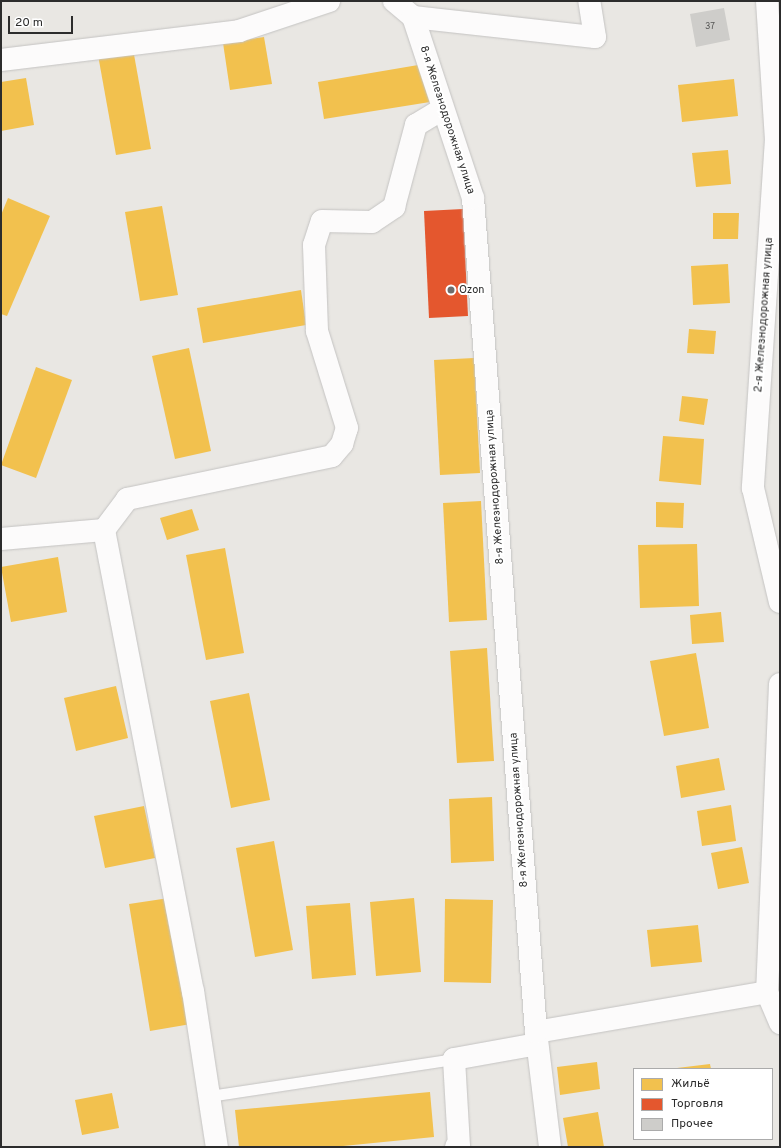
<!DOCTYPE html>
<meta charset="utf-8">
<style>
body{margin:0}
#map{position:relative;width:781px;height:1148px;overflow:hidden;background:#e9e7e3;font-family:Overpass,sans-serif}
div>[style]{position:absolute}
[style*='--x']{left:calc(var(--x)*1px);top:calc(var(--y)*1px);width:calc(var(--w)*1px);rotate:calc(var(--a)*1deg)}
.homes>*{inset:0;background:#f2c14e}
.shops>*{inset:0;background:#e4572e}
.building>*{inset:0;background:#cecdca}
.roads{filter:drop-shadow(0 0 1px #c4c3c2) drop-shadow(0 0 1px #c4c3c2)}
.lane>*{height:11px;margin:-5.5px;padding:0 5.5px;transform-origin:5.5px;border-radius:5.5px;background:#fcfbfb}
.street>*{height:22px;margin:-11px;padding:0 11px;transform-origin:11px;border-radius:11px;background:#fcfbfb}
.dots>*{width:11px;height:11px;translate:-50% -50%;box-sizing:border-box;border:2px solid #fff;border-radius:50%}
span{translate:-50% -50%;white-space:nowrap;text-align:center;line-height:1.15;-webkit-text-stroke:4px #fff;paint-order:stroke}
.number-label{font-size:9px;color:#565655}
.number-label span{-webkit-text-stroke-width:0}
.street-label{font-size:11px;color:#2c2c2c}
.poi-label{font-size:11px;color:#2c2c2c}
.left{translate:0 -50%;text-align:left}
.frame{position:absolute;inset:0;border:2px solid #2c2c2c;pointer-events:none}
.legend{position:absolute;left:633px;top:1068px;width:140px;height:72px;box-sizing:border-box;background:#fff;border:1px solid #ababab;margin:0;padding:5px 7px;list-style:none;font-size:12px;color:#2c2c2c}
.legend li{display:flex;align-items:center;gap:8px;height:20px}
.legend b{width:20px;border:1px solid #ababab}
.scale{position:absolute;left:8px;top:16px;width:65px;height:18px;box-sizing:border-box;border:2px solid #2c2c2c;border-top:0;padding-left:5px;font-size:12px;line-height:14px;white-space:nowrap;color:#2c2c2c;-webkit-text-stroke:3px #fff;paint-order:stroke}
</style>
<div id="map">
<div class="homes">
<i style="clip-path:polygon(264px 37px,272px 84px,230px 90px,223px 43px)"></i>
<i style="clip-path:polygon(133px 49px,151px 149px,116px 155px,98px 55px)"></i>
<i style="clip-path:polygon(424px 64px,430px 102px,324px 119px,318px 82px)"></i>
<i style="clip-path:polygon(26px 78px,34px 125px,1px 131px,1px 82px)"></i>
<i style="clip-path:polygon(734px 79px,738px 116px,682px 122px,678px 85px)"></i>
<i style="clip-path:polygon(728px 150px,731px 184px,696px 187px,692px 153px)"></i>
<i style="clip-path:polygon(8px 198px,50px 216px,7px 316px,1px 314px,1px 215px)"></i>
<i style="clip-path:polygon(162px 206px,178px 295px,140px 301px,125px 212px)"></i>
<i style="clip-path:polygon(713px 213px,739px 213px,738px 239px,713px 239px)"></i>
<i style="clip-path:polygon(728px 264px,730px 303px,693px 305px,691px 266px)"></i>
<i style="clip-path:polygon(301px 290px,306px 325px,203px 343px,197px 308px)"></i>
<i style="clip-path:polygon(689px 329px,716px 331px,714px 354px,687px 353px)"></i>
<i style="clip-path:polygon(189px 348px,211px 451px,175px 459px,152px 356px)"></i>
<i style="clip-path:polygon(474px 358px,480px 473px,440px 475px,434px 360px)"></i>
<i style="clip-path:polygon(36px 367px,72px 380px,36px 478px,1px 465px)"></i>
<i style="clip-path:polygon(682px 396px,708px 399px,704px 425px,679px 421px)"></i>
<i style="clip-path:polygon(663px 436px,704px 439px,701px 485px,659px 481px)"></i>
<i style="clip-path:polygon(481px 501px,487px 620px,449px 622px,443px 503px)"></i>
<i style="clip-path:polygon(656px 502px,684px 503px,683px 528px,656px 527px)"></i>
<i style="clip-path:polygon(192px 509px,199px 530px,167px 540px,160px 518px)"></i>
<i style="clip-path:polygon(697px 544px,699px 606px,640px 608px,638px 545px)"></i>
<i style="clip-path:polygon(225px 548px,244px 653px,206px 660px,186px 555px)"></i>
<i style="clip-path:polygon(58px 557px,67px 612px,11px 622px,1px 567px)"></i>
<i style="clip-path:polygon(721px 612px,724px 642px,692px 644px,690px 615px)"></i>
<i style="clip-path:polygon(487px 648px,494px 761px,457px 763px,450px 651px)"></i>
<i style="clip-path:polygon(696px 653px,709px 728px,664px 736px,650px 661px)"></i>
<i style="clip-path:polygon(116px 686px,128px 738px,76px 751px,64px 698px)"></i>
<i style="clip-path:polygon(249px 693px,270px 800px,231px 808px,210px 701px)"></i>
<i style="clip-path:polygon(719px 758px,725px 790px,681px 798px,676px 766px)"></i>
<i style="clip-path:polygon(492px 797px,494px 861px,451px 863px,449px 799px)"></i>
<i style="clip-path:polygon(731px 805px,736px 841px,702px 846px,697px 811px)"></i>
<i style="clip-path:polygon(144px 806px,155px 858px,105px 868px,94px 816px)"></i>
<i style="clip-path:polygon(274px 841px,293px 950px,255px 957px,236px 848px)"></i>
<i style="clip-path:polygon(742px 847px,749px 883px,718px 889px,711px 853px)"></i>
<i style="clip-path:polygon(169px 898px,191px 1024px,150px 1031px,129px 904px)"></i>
<i style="clip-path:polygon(414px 898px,421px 972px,376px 976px,370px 902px)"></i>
<i style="clip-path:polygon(445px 899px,493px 900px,491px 983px,444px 982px)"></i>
<i style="clip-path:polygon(350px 903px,356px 975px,312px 979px,306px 906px)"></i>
<i style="clip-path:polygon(698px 925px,702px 962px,651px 967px,647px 930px)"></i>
<i style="clip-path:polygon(597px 1062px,600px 1089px,560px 1095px,557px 1067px)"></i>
<i style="clip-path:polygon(710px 1064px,711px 1069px,677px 1069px,677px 1068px)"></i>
<i style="clip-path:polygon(430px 1092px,434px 1137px,333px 1147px,239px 1147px,235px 1110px)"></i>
<i style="clip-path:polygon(112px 1093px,119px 1128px,82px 1135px,75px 1100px)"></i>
<i style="clip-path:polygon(598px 1112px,604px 1147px,568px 1147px,563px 1118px)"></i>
</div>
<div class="shops">
<i style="clip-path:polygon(463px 209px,468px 316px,429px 318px,424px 211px)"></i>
</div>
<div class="building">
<i style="clip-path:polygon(724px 8px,730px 40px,696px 47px,690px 14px)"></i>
</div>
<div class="roads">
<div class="lane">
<i style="--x:209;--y:1096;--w:248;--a:-8.6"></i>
</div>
<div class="street">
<i style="--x:394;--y:1;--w:25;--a:40"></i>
<i style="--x:767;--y:1;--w:138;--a:86.3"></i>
<i style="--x:776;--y:139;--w:350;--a:93.8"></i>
<i style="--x:753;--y:488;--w:117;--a:76.7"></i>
<i style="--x:1;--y:60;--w:240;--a:-6.9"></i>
<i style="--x:239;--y:31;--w:95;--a:-18.4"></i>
<i style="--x:104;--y:530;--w:470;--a:79.1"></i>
<i style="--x:193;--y:991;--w:158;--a:81.3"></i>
<i style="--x:1;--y:539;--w:103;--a:-5"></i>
<i style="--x:104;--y:530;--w:39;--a:-53"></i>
<i style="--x:127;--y:499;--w:209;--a:-11.8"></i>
<i style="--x:332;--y:456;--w:16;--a:-50"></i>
<i style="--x:342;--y:444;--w:17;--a:-73"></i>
<i style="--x:347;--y:428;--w:102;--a:-107.2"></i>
<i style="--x:317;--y:331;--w:86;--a:-92"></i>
<i style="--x:314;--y:245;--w:25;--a:-72"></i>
<i style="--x:322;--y:221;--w:50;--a:1.1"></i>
<i style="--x:372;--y:222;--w:27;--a:-34"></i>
<i style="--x:394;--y:207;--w:85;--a:-75"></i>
<i style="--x:416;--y:125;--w:31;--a:-31"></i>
<i style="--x:780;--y:684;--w:308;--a:92.4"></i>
<i style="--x:767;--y:992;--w:34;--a:67"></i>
<i style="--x:536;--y:1032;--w:234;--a:-9.8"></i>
<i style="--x:456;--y:1147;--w:3;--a:-18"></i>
<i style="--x:459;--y:1146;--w:87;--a:-93.3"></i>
<i style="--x:454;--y:1059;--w:84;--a:-10.2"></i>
<i style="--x:550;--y:1147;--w:116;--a:-96.9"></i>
<i style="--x:536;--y:1032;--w:836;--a:-94.32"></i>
<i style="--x:473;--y:198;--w:191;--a:-108.3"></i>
<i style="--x:413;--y:17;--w:183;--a:6.3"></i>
<i style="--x:595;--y:37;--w:36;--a:-99"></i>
</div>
</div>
<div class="dots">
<i style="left:451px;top:290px;background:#6e6d6c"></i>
</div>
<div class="number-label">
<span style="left:710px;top:27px">37</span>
</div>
<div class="street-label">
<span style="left:447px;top:120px;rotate:72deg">8-я Железнодорожная улица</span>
<span style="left:764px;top:315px;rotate:-86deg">2-я Железнодорожная улица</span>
<span style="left:495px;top:487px;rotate:-94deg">8-я Железнодорожная улица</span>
<span style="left:519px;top:810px;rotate:-94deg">8-я Железнодорожная улица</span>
</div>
<div class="poi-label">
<span class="left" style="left:459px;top:290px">Ozon</span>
</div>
<div class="frame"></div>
<ul class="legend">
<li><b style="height:11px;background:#f2c14e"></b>Жильё</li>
<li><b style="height:11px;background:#e4572e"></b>Торговля</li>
<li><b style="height:11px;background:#cecdca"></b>Прочее</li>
</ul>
<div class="scale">20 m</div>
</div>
